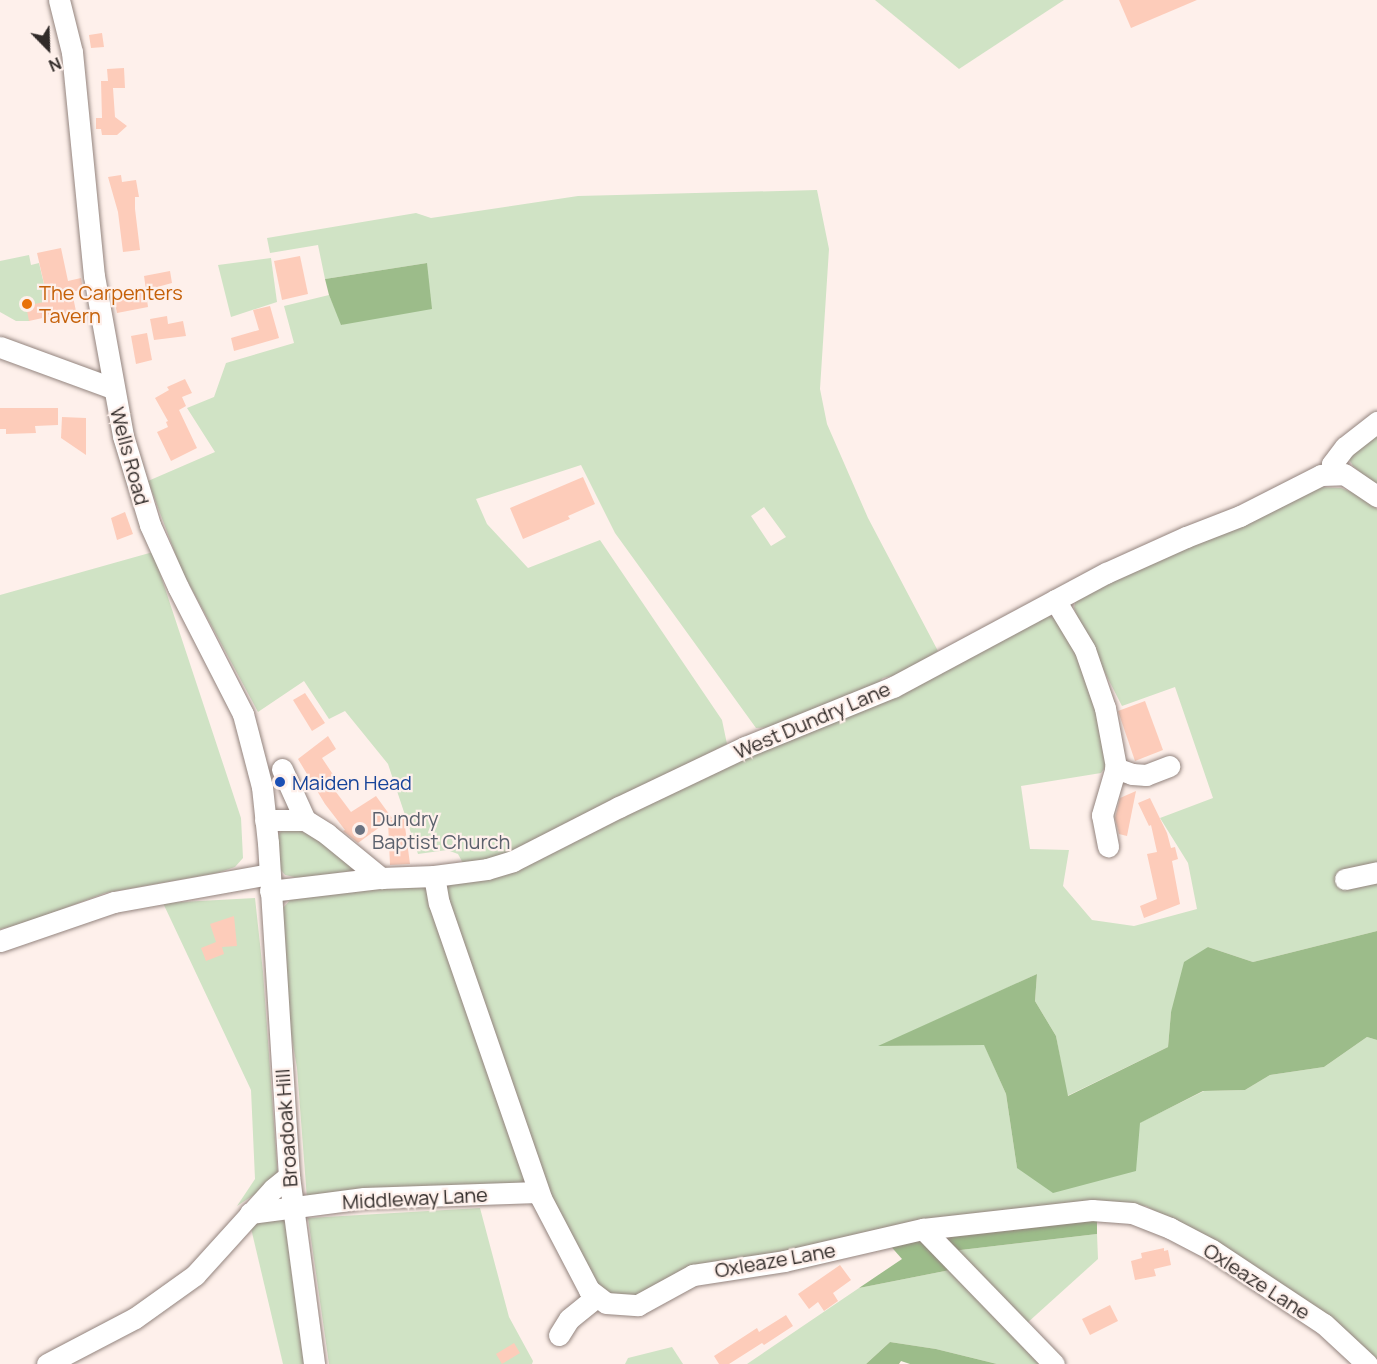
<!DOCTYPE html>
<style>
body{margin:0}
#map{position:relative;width:1377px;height:1364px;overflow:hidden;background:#fef0eb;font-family:Manrope,sans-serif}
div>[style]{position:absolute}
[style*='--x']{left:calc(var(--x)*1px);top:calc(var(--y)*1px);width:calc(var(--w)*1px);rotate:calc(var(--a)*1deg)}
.green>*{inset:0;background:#d0e3c5}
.forest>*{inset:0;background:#9cbc8a}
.building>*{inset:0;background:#fdccba}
.roads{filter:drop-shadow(0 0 2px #93847e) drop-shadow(0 0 2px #93847e)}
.minor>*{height:21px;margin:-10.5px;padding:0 10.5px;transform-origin:10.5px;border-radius:10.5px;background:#fff}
.dots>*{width:16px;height:16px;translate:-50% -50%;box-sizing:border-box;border:3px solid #fef0eb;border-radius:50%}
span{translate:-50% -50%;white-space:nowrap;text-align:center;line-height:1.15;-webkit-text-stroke:4.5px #fef0eb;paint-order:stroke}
.food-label{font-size:20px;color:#c56008}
.left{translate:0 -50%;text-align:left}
.street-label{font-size:20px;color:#312b29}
.transit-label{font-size:20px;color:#164399}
.worship-label{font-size:20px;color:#5b616d}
.north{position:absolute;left:18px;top:18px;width:60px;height:60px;-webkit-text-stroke:4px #fef0eb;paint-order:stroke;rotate:157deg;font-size:16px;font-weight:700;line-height:24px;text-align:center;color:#312b29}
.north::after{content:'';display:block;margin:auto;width:21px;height:27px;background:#312b29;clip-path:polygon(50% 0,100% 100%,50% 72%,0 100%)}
</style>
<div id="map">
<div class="green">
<i style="clip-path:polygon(875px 0,1064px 0,959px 69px)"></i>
<i style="clip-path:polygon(evenodd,817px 190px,829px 249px,820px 389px,827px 424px,868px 518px,938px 651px,901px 674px,883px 678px,874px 687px,772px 727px,756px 728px,615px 533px,581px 465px,476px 499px,487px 524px,528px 568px,600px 540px,722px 720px,727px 744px,503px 857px,465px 867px,458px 854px,447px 850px,418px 854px,388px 764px,345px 711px,329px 719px,304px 681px,258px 712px,181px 569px,148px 481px,215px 452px,187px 408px,214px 397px,226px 363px,294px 343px,284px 306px,329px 295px,342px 325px,427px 263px,325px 279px,318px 245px,270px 253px,267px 238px,416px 213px,431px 218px,578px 196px,817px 190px,764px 507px,786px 537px,771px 546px,751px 516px,764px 507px)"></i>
<i style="clip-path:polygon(29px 255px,31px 265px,39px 263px,48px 301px,29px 321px,16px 321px,0 312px,0 261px)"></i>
<i style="clip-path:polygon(271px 258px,277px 302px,231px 317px,218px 265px)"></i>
<i style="clip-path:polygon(1377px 430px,1377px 486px,1353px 466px,1349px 459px,1354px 449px)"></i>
<i style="clip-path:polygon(1318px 487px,1341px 488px,1362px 496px,1377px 509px,1377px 931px,1253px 962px,1208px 947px,1171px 1012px,1168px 1047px,1067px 1096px,1056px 1036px,1035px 1001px,1037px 974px,880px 1046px,984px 1044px,1006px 1094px,1017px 1168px,1139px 1123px,1204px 1091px,1245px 1090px,1270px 1075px,1324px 1067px,1367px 1037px,1377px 1040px,1377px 1362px,1213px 1243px,1146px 1206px,1106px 1204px,923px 1222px,622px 1302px,592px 1288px,554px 1203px,518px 1108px,443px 885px,575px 835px,1046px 614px,1059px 621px,1092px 687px,1108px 764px,1101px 773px,1021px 786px,1030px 849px,1069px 850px,1063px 886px,1092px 920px,1134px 926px,1197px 909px,1188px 863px,1160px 818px,1213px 798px,1175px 687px,1122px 706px,1081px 626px,1074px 608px,1076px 599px,1145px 562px)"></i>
<i style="clip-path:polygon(153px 552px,241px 818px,243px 858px,235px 867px,217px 873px,105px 893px,25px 923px,0 929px,0 595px)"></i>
<i style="clip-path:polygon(291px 828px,322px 838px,359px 870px,299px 878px,285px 875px,278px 866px,278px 836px,282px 830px)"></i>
<i style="clip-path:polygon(423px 882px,430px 889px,530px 1185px,307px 1199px,297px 1068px,279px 963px,280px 911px,295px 895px)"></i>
<i style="clip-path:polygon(255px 898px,263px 972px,278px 1179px,237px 1206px,255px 1179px,251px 1090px,163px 903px)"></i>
<i style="clip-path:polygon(480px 1208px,509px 1317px,533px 1361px,532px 1364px,329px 1364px,308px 1218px)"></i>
<i style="clip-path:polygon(286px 1219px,305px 1364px,283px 1364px,250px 1224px)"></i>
<i style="clip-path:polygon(1097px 1234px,1098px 1259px,1026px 1324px,952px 1251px)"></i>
<i style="clip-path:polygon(950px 1270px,1039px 1364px,997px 1364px,936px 1349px,890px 1342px,866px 1364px,747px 1364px,859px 1288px)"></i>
<i style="clip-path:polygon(672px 1347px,683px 1364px,625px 1364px,628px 1358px)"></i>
</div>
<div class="forest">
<i style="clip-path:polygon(427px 263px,432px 309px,341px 325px,329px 295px,325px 279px)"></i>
<i style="clip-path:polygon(1377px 931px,1377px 1040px,1367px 1037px,1324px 1067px,1270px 1075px,1245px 1090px,1203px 1091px,1140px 1123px,1136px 1171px,1053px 1193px,1017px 1168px,1006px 1094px,984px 1045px,878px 1046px,1037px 974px,1035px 1001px,1056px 1036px,1068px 1096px,1168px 1047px,1171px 1012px,1184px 962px,1208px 947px,1253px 962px)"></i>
<i style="clip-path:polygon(1097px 1217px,1097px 1234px,952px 1251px,933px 1233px)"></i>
<i style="clip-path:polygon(919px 1235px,950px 1270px,859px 1288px,902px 1259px,887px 1242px)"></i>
<i style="clip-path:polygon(890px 1342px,936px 1349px,997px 1364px,910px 1364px,901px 1361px,899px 1364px,866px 1364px)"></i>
</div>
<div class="building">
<i style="clip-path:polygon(1119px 0,1197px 0,1131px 28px)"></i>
<i style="clip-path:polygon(102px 33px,104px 47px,91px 48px,89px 35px)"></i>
<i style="clip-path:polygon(124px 68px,125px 88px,113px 88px,115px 117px,127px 126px,117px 135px,102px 135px,101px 129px,96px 129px,96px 118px,102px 118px,101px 81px,108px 81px,107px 69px)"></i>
<i style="clip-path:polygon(121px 175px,122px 182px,136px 180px,139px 197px,135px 197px,135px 209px,140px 250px,123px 252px,118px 212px,108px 177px)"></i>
<i style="clip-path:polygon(61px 248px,68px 281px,81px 278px,83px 289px,72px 292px,77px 316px,66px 319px,65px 313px,29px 321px,26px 306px,48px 301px,37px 253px)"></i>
<i style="clip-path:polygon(300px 256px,308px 294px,282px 300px,274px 261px)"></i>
<i style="clip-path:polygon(170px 271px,172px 283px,146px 290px,144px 276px)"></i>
<i style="clip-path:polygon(146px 292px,148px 307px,117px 313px,114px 298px)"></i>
<i style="clip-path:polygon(270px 306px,279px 338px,234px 351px,231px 338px,259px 330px,253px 310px)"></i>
<i style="clip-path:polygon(167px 316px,168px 324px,183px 321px,186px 336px,154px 340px,150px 319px)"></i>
<i style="clip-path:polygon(147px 333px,152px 360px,136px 364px,131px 336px)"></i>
<i style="clip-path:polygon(185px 379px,192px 393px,182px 397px,186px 406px,179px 410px,197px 448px,171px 461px,157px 432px,168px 427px,166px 422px,168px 421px,155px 398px,169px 390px,167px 387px)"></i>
<i style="clip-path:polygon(0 408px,58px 408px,58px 425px,35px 426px,36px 433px,6px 434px,6px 429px,0 429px)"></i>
<i style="clip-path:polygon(62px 417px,86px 418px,86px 455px,61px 438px)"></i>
<i style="clip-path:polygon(583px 477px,595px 504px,568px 516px,570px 519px,523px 539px,510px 508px)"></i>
<i style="clip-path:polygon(125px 512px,133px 534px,117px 540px,111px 518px)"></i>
<i style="clip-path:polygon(305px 693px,325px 723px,312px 731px,293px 700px)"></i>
<i style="clip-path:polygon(1145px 701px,1163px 750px,1135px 761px,1118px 711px)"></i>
<i style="clip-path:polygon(328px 736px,336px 749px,322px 758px,342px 788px,336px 792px,351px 812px,376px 796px,392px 818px,390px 820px,404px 819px,410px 864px,390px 865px,388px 821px,358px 843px,343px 831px,345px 830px,325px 804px,298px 759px)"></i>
<i style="clip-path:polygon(1136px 791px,1127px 836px,1119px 834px,1115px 818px,1120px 798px)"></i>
<i style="clip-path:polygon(1150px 798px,1167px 833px,1171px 848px,1175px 847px,1178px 859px,1172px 861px,1180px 904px,1144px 918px,1140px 906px,1157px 899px,1147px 854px,1157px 852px,1151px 825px,1149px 826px,1138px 803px)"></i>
<i style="clip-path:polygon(234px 916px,237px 946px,222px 947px,224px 954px,206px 961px,201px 948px,216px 942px,210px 924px)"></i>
<i style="clip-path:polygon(1164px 1248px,1164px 1251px,1168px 1250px,1171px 1265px,1154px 1269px,1156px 1276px,1135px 1280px,1131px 1261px,1142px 1258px,1141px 1253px)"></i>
<i style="clip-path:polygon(840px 1265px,851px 1280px,833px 1293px,838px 1301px,824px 1311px,818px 1302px,809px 1309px,798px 1294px)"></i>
<i style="clip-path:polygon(1110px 1305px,1118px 1321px,1090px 1335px,1082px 1319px)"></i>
<i style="clip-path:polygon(786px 1315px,793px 1326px,764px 1345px,762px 1343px,729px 1364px,719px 1364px,714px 1356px,757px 1328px,759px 1332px)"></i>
<i style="clip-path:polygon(514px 1343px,520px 1353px,502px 1364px,496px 1354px)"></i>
</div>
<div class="roads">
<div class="minor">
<i style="--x:59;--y:0;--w:54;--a:76"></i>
<i style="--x:72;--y:52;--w:225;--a:84.4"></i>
<i style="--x:94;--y:276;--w:163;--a:79.7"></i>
<i style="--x:123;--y:436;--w:93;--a:73.1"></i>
<i style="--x:150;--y:525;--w:68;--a:65.7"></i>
<i style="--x:178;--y:587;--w:143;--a:62.9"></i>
<i style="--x:243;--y:714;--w:75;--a:75.4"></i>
<i style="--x:262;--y:787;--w:56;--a:83.9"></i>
<i style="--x:268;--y:843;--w:334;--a:86.4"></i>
<i style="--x:289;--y:1176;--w:190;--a:82.4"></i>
<i style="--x:0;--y:347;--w:119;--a:20.1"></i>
<i style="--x:1331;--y:473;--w:9;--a:-84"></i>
<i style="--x:1332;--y:464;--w:21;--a:-53"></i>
<i style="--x:1345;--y:447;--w:41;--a:-38"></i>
<i style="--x:1055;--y:600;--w:58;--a:59"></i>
<i style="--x:1085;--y:650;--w:61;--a:71"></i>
<i style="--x:1105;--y:708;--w:60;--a:79.4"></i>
<i style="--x:1116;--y:767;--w:50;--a:106.3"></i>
<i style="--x:1102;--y:815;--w:32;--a:79"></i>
<i style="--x:1115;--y:768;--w:18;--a:19"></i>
<i style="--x:1132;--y:774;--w:14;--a:4"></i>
<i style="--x:1146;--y:775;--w:25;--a:-21"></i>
<i style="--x:282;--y:769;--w:56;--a:65.7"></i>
<i style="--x:265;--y:820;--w:40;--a:0"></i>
<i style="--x:305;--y:820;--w:26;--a:32"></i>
<i style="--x:327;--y:834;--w:70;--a:39.2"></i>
<i style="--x:434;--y:876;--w:27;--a:80"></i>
<i style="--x:439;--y:903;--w:312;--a:70.9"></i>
<i style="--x:541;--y:1198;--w:104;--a:62.4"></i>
<i style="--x:589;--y:1290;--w:21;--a:37"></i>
<i style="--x:606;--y:1303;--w:32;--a:4"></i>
<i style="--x:638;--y:1305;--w:63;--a:-28.6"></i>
<i style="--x:693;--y:1275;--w:92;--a:-8.7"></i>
<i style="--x:784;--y:1261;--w:143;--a:-13"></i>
<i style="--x:923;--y:1229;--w:170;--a:-6.4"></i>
<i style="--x:1092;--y:1210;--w:40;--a:4.3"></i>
<i style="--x:1132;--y:1213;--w:41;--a:21.5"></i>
<i style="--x:1170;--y:1228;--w:47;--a:27.6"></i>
<i style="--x:1212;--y:1250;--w:134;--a:33.5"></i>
<i style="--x:1324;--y:1324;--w:59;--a:42.9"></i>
<i style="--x:1345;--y:879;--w:33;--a:-12"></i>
<i style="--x:270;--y:891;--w:112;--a:-6.7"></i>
<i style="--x:381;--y:878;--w:53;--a:-2.2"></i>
<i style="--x:434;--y:876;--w:53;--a:-7.5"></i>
<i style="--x:487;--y:869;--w:27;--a:-17"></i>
<i style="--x:513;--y:861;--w:119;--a:-27"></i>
<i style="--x:619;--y:807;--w:140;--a:-25.5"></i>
<i style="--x:745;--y:747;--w:160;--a:-22.1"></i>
<i style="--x:893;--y:687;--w:242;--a:-28.2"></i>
<i style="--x:1106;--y:573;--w:88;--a:-24.2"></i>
<i style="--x:1186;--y:537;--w:58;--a:-21.3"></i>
<i style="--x:1240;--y:516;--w:91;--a:-26.8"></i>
<i style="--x:1321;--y:475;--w:23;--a:-2"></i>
<i style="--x:1344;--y:474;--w:40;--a:34"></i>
<i style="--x:0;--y:941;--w:120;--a:-18.9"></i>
<i style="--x:114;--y:902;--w:158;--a:-10.2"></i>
<i style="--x:250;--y:1213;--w:115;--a:-7.5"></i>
<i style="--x:364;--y:1198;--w:174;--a:-2"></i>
<i style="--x:923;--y:1229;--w:188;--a:45.9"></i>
<i style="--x:559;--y:1335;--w:19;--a:-58"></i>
<i style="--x:569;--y:1319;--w:35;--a:-39"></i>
<i style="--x:47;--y:1364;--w:99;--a:-27.6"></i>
<i style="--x:135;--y:1318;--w:74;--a:-35.6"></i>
<i style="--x:195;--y:1275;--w:116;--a:-47.8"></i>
<i style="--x:273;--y:1189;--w:21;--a:-39"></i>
</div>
</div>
<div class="dots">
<i style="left:27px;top:304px;background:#e8710a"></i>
<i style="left:280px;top:782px;background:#1a4fb4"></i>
<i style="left:360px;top:830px;background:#6b7280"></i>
</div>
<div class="food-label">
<span class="left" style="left:39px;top:304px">The Carpenters<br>Tavern</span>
</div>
<div class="street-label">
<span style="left:130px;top:456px;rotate:75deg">Wells Road</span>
<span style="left:812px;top:720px;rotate:-23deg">West Dundry Lane</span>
<span style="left:286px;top:1128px;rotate:-94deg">Broadoak Hill</span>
<span style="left:415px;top:1198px;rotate:-3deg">Middleway Lane</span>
<span style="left:775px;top:1260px;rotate:-10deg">Oxleaze Lane</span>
<span style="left:1257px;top:1281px;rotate:33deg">Oxleaze Lane</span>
</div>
<div class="transit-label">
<span class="left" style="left:292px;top:782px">Maiden Head</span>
</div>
<div class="worship-label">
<span class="left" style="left:372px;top:830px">Dundry<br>Baptist Church</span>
</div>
<div class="north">N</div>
</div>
